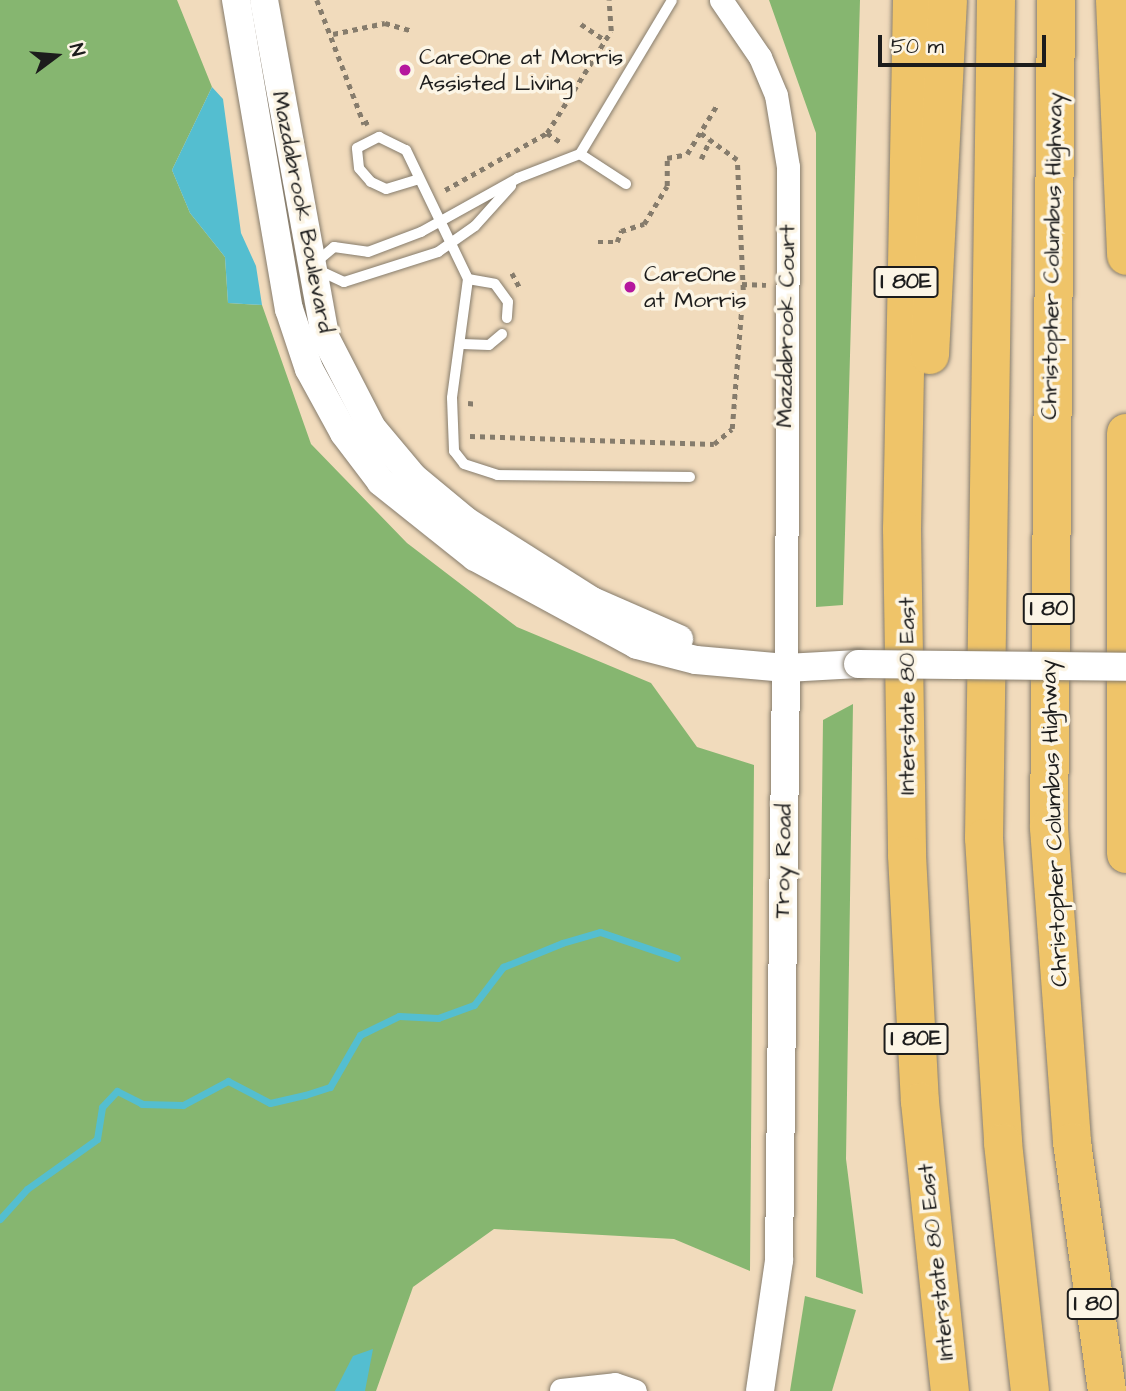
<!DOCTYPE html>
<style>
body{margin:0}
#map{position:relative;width:1126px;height:1391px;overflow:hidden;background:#f1dbbc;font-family:"Architects Daughter",sans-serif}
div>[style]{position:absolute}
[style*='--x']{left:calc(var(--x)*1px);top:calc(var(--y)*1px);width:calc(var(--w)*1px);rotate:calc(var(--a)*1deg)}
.forest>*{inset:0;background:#86b670}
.water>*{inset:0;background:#54bed0}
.stream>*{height:7px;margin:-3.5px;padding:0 3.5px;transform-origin:3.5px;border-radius:3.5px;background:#54bed0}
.path>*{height:4.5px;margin-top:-2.25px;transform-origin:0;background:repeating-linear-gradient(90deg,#867c6c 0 5px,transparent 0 10px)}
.roads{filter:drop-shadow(0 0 2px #867c6c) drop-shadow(0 0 2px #867c6c)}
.service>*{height:10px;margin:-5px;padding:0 5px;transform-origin:5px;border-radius:5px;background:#fff}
.minor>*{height:23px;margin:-11.5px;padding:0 11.5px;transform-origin:11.5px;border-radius:11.5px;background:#fff}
.tertiary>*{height:28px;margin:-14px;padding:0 14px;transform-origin:14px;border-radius:14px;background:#fff}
.motorway>*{height:38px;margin:-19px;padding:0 19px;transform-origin:19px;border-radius:19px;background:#efc469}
.bridges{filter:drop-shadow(0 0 2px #867c6c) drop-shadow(0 0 2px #867c6c)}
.tertiary-bridge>*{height:28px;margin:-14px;padding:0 14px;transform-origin:14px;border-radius:14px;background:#fff}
.dots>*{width:19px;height:19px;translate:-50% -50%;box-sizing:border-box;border:4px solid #fcf5e5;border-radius:50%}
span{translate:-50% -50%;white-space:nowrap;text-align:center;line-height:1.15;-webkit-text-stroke:7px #fcf5e5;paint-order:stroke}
.shield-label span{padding:2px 5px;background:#fcf5e5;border:2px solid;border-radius:5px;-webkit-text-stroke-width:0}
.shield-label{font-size:21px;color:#1c1c1c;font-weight:700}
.poi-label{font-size:23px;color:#1c1c1c}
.left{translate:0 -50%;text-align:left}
.street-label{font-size:23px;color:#1c1c1c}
.north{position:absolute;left:21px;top:21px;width:70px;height:70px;-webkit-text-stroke:5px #fcf5e5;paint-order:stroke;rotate:74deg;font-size:19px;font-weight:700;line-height:28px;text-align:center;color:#1c1c1c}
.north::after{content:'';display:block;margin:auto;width:24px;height:32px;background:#1c1c1c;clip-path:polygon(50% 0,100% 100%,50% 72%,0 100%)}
.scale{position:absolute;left:878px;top:35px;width:168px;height:32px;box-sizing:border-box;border:4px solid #1c1c1c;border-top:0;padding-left:9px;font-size:21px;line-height:24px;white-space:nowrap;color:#1c1c1c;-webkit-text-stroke:5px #fcf5e5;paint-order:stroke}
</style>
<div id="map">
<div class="forest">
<i style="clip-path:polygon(0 0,177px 0,212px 87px,172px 170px,190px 213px,225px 257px,228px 303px,262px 305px,311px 444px,407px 543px,517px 627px,651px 683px,697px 747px,754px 765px,750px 1271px,674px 1239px,494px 1229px,413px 1287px,376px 1391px,0 1391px)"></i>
<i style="clip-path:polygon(769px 0,860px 0,843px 605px,816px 607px,816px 133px)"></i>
<i style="clip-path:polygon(853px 704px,846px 1159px,863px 1294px,816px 1277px,823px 720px)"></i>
<i style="clip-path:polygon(805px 1296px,856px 1310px,832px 1391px,790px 1391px)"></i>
</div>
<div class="water">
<i style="clip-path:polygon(212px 87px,223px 99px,241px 233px,256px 266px,262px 305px,228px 303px,225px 257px,190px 213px,172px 170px)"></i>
<i style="clip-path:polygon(373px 1349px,365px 1391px,335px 1391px,353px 1356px)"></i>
</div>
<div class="stream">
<i style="--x:0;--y:1219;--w:40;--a:-48"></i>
<i style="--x:27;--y:1189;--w:86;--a:-35.5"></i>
<i style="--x:97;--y:1139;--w:32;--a:-81"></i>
<i style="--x:102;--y:1107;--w:22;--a:-47"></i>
<i style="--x:117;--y:1091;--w:28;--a:27"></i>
<i style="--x:142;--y:1104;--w:41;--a:1.4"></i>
<i style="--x:183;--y:1105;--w:51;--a:-28.1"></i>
<i style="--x:228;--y:1081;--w:47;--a:27.6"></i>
<i style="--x:270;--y:1103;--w:36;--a:-13"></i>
<i style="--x:305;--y:1095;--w:26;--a:-18"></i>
<i style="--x:330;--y:1087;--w:60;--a:-60"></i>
<i style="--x:360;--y:1035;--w:43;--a:-26"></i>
<i style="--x:399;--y:1016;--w:39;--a:3"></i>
<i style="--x:438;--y:1018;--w:38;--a:-20"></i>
<i style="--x:474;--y:1005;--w:48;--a:-52.7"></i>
<i style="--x:503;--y:967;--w:64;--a:-22.1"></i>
<i style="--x:562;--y:943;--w:40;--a:-16"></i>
<i style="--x:600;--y:932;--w:81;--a:18.7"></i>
</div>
<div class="path">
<i style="--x:317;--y:0;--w:133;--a:69.2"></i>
<i style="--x:364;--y:124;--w:6;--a:-31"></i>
<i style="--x:581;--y:24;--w:29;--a:34"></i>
<i style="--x:333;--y:34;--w:53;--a:-11.9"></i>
<i style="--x:385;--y:23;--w:26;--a:16"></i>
<i style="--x:547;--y:133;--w:18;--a:34"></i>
<i style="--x:701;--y:159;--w:21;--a:-65"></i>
<i style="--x:445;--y:190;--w:117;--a:-29.2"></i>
<i style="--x:547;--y:133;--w:120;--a:-57.9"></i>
<i style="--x:611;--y:31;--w:31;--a:-94"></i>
<i style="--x:598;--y:242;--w:19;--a:0"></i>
<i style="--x:617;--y:242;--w:12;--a:-70"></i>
<i style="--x:621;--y:231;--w:24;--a:-17"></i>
<i style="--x:644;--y:224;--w:44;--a:-58.8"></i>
<i style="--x:667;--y:186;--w:28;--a:-90"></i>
<i style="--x:667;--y:158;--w:20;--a:-11"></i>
<i style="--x:687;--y:154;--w:57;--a:-58.5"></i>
<i style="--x:512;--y:273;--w:17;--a:62"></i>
<i style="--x:742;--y:284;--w:24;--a:2"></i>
<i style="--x:468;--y:403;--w:9;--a:6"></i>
<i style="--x:470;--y:436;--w:244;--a:1.9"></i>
<i style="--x:714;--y:444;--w:23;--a:-40"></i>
<i style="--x:732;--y:429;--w:139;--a:-85.5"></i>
<i style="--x:743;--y:290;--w:130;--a:-92.6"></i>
<i style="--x:737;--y:160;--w:46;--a:-143.9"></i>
</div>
<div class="roads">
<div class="service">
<i style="--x:580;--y:154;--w:55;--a:33.1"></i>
<i style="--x:416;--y:180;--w:31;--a:163"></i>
<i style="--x:386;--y:189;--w:17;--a:-155"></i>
<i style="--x:371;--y:182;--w:18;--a:-131"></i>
<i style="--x:359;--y:168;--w:20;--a:-96"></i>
<i style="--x:357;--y:148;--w:25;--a:-27"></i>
<i style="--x:379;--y:137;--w:30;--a:26"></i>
<i style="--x:406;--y:150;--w:143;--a:64.3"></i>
<i style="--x:468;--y:279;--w:120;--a:97.7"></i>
<i style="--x:452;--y:398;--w:53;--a:87.8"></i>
<i style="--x:454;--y:451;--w:16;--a:52"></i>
<i style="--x:464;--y:464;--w:35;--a:18"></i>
<i style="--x:497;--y:475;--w:193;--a:0.6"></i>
<i style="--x:315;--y:263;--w:25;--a:-40"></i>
<i style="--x:334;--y:247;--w:34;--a:8"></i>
<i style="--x:368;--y:252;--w:57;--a:-20.7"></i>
<i style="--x:421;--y:232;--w:111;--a:-29.1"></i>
<i style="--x:518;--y:178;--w:66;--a:-21.2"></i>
<i style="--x:580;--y:154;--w:179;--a:-59.1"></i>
<i style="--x:316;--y:269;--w:31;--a:25"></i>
<i style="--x:344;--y:282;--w:99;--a:-17.7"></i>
<i style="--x:438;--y:252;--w:45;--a:-35.1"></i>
<i style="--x:475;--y:226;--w:54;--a:-48"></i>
<i style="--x:468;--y:279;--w:27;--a:10"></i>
<i style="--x:495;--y:284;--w:22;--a:54"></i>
<i style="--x:508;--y:302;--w:16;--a:94"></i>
<i style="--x:462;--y:344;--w:27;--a:2"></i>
<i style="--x:489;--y:345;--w:17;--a:-40"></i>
</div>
<div class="minor">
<i style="--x:721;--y:0;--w:69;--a:55.6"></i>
<i style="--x:760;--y:57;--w:41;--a:67.2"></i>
<i style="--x:776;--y:95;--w:73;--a:80.5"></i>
<i style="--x:788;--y:167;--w:501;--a:90.23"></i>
<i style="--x:561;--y:1390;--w:54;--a:-6.3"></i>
<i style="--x:615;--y:1384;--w:21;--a:19"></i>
</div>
<div class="tertiary">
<i style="--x:236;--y:0;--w:314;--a:80.3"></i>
<i style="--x:289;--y:309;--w:63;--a:71.6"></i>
<i style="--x:309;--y:369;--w:73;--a:61.3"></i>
<i style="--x:344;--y:433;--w:61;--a:52.9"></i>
<i style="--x:381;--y:482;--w:120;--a:38.6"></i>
<i style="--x:475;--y:557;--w:184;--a:28.5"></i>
<i style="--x:637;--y:645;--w:61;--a:14.3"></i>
<i style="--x:696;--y:660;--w:90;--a:5.1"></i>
<i style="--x:786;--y:668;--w:72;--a:-3.2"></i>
<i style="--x:264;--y:0;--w:342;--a:79.7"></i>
<i style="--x:325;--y:337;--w:102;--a:62.7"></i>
<i style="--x:372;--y:428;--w:64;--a:50.1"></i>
<i style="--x:413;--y:477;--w:69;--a:39.7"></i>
<i style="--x:466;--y:521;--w:149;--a:32.4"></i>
<i style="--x:592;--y:601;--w:95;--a:23.6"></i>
<i style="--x:760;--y:1391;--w:132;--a:-81.7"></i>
<i style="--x:779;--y:1260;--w:592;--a:-89.32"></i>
</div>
<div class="motorway">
<i style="--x:912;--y:0;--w:529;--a:91.08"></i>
<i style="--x:902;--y:529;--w:326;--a:89.1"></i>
<i style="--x:907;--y:855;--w:247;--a:87"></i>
<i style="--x:920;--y:1102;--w:291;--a:84.1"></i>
<i style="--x:996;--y:0;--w:838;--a:90.82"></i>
<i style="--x:984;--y:838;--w:306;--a:86.4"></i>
<i style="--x:1003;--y:1143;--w:249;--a:83.8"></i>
<i style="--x:1056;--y:0;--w:828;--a:90.48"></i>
<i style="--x:1049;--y:828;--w:315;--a:85.8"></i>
<i style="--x:1072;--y:1142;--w:251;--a:82"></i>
<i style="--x:1115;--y:0;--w:256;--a:87.5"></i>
<i style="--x:930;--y:355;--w:355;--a:-87.1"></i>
<i style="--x:1126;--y:433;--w:421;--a:90"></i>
</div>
</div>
<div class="bridges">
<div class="tertiary-bridge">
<i style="--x:858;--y:664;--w:268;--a:0.6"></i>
</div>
</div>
<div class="dots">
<i style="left:405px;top:70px;background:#b5179e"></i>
<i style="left:630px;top:287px;background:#b5179e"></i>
</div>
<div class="shield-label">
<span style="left:906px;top:282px">I 80E</span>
<span style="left:1049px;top:609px">I 80</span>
<span style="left:916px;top:1039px">I 80E</span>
<span style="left:1093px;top:1304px">I 80</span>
</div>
<div class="poi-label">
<span class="left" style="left:419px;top:70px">CareOne at Morris<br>Assisted Living</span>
<span class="left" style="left:644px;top:287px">CareOne<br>at Morris</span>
</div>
<div class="street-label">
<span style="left:303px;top:212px;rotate:79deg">Mazdabrook Boulevard</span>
<span style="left:1052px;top:256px;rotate:-89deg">Christopher Columbus Highway</span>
<span style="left:786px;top:326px;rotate:-89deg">Mazdabrook Court</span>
<span style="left:907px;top:696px;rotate:-90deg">Interstate 80 East</span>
<span style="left:1054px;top:823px;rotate:-92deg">Christopher Columbus Highway</span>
<span style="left:783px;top:861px;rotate:-89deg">Troy Road</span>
<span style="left:936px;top:1262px;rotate:-96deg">Interstate 80 East</span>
</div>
<div class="north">N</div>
<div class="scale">50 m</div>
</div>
